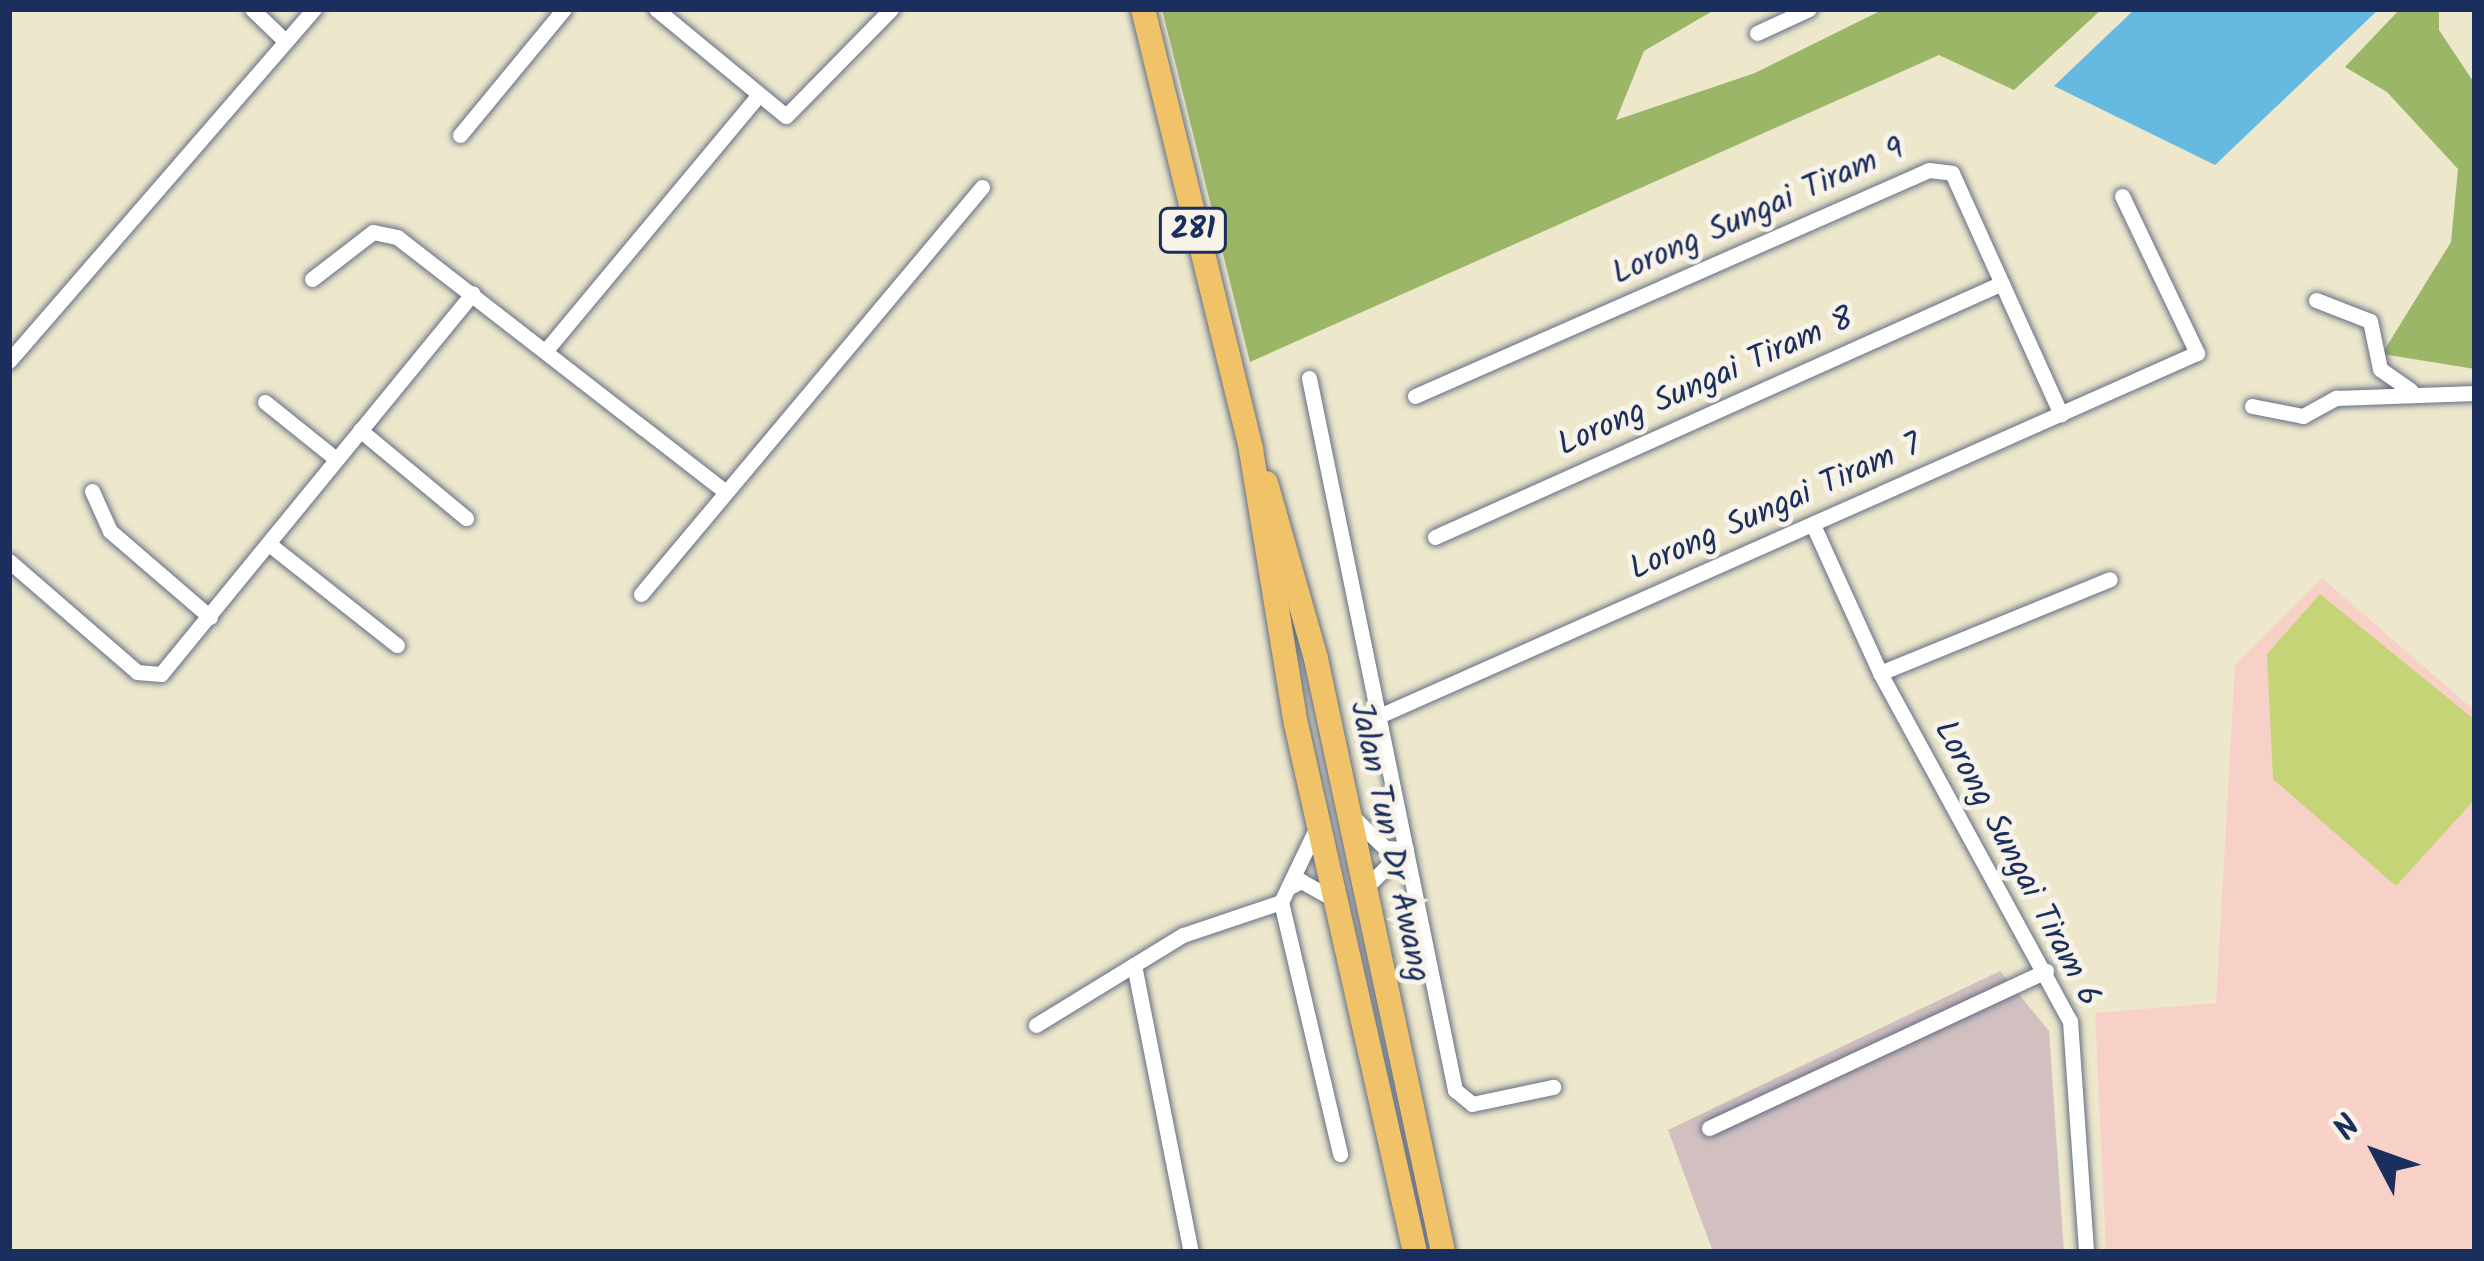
<!DOCTYPE html>
<style>
body{margin:0}
#map{position:relative;width:2484px;height:1261px;overflow:hidden;background:#ede7cc;font-family:Kalam,sans-serif}
div>[style]{position:absolute}
[style*='--x']{left:calc(var(--x)*1px);top:calc(var(--y)*1px);width:calc(var(--w)*1px);rotate:calc(var(--a)*1deg)}
.built>*{inset:0;background:#f7d1c8}
.industrial>*{inset:0;background:#d2bfc0}
.green>*{inset:0;background:#c5d476}
.forest>*{inset:0;background:#9cb667}
.water>*{inset:0;background:#66bae2}
.roads{filter:drop-shadow(0 0 3px #646f84) drop-shadow(0 0 3px #646f84)}
.street>*{height:15px;margin:-7.5px;padding:0 7.5px;transform-origin:7.5px;border-radius:7.5px;background:#fff}
.primary>*{height:24px;margin:-12px;padding:0 12px;transform-origin:12px;border-radius:12px;background:#f1c369}
span{translate:-50% -50%;white-space:nowrap;text-align:center;line-height:1.15;-webkit-text-stroke:10px #f7f3e8;paint-order:stroke}
.shield-label span{padding:3px 9px;background:#f7f3e8;border:3px solid;border-radius:9px;-webkit-text-stroke-width:0}
.shield-label{font-size:30px;color:#1b2f5e;font-weight:700}
.street-label{font-size:33px;color:#1b2f5e}
.frame{position:absolute;inset:0;border:12px solid #1b2f5e;pointer-events:none}
.north{position:absolute;left:2316px;top:1093px;width:120px;height:120px;-webkit-text-stroke:9px #f7f3e8;paint-order:stroke;rotate:311deg;font-size:33px;font-weight:700;line-height:48px;text-align:center;color:#1b2f5e}
.north::after{content:'';display:block;margin:auto;width:42px;height:54px;background:#1b2f5e;clip-path:polygon(50% 0,100% 100%,50% 72%,0 100%)}
</style>
<div id="map">
<div class="built">
<i style="clip-path:polygon(2322px 578px,2475px 711px,2475px 1252px,2106px 1252px,2095px 1013px,2216px 1003px,2235px 665px)"></i>
</div>
<div class="industrial">
<i style="clip-path:polygon(2000px 971px,2049px 1031px,2064px 1252px,1713px 1252px,1668px 1130px)"></i>
</div>
<div class="green">
<i style="clip-path:polygon(2320px 594px,2475px 720px,2475px 799px,2396px 886px,2273px 779px,2267px 654px)"></i>
</div>
<div class="forest">
<i style="clip-path:polygon(1162px 9px,1716px 9px,1644px 51px,1616px 120px,1755px 73px,1884px 9px,2102px 9px,2014px 90px,1939px 55px,1250px 362px)"></i>
<i style="clip-path:polygon(2400px 9px,2439px 9px,2439px 30px,2475px 84px,2475px 369px,2382px 354px,2451px 242px,2458px 169px,2387px 92px,2345px 67px)"></i>
</div>
<div class="water">
<i style="clip-path:polygon(2135px 9px,2379px 9px,2215px 165px,2054px 86px)"></i>
</div>
<div class="roads">
<div class="street">
<i style="--x:252;--y:9;--w:46;--a:44.1"></i>
<i style="--x:656;--y:9;--w:168;--a:39.5"></i>
<i style="--x:786;--y:116;--w:150;--a:-45.5"></i>
<i style="--x:1757;--y:33;--w:57;--a:-24.8"></i>
<i style="--x:460;--y:135;--w:163;--a:-50.5"></i>
<i style="--x:312;--y:279;--w:77;--a:-37.6"></i>
<i style="--x:373;--y:232;--w:25;--a:12"></i>
<i style="--x:397;--y:237;--w:415;--a:37.8"></i>
<i style="--x:2316;--y:300;--w:58;--a:21.3"></i>
<i style="--x:2370;--y:321;--w:49;--a:78.2"></i>
<i style="--x:2380;--y:369;--w:37;--a:35"></i>
<i style="--x:547;--y:349;--w:328;--a:-50.2"></i>
<i style="--x:9;--y:361;--w:466;--a:-49.1"></i>
<i style="--x:1309;--y:378;--w:727;--a:78.41"></i>
<i style="--x:1455;--y:1090;--w:22;--a:39"></i>
<i style="--x:1472;--y:1104;--w:83;--a:-11.9"></i>
<i style="--x:1415;--y:396;--w:561;--a:-23.73"></i>
<i style="--x:1929;--y:170;--w:23;--a:7"></i>
<i style="--x:1952;--y:173;--w:265;--a:65.7"></i>
<i style="--x:265;--y:402;--w:91;--a:38.8"></i>
<i style="--x:2252;--y:406;--w:52;--a:11.1"></i>
<i style="--x:2303;--y:416;--w:38;--a:-29"></i>
<i style="--x:2336;--y:398;--w:139;--a:-2.1"></i>
<i style="--x:360;--y:430;--w:138;--a:39.7"></i>
<i style="--x:92;--y:491;--w:44;--a:65.8"></i>
<i style="--x:110;--y:531;--w:132;--a:40.7"></i>
<i style="--x:1813;--y:525;--w:162;--a:65.6"></i>
<i style="--x:1880;--y:673;--w:396;--a:61.4"></i>
<i style="--x:2070;--y:1021;--w:232;--a:86"></i>
<i style="--x:1435;--y:537;--w:621;--a:-24.13"></i>
<i style="--x:269;--y:544;--w:163;--a:38.3"></i>
<i style="--x:9;--y:561;--w:169;--a:40.9"></i>
<i style="--x:137;--y:672;--w:24;--a:5"></i>
<i style="--x:161;--y:674;--w:492;--a:-50.7"></i>
<i style="--x:641;--y:594;--w:531;--a:-50.04"></i>
<i style="--x:1880;--y:673;--w:248;--a:-22.2"></i>
<i style="--x:1379;--y:716;--w:895;--a:-23.93"></i>
<i style="--x:2197;--y:353;--w:174;--a:-115.5"></i>
<i style="--x:1354;--y:818;--w:43;--a:44.1"></i>
<i style="--x:1385;--y:848;--w:21;--a:3"></i>
<i style="--x:1367;--y:886;--w:52;--a:-44.2"></i>
<i style="--x:1288;--y:888;--w:15;--a:-28"></i>
<i style="--x:1301;--y:881;--w:35;--a:29"></i>
<i style="--x:1281;--y:902;--w:259;--a:76.8"></i>
<i style="--x:1134;--y:965;--w:293;--a:78.8"></i>
<i style="--x:1036;--y:1025;--w:172;--a:-31.5"></i>
<i style="--x:1183;--y:935;--w:103;--a:-18.6"></i>
<i style="--x:1281;--y:902;--w:79;--a:-64.4"></i>
<i style="--x:1709;--y:1128;--w:372;--a:-25"></i>
</div>
<div class="primary">
<i style="--x:1143;--y:9;--w:454;--a:76.2"></i>
<i style="--x:1251;--y:450;--w:278;--a:80.7"></i>
<i style="--x:1296;--y:724;--w:541;--a:77.3"></i>
<i style="--x:1266;--y:483;--w:183;--a:74.1"></i>
<i style="--x:1316;--y:659;--w:606;--a:77.91"></i>
</div>
</div>
<div class="shield-label">
<span style="left:1193px;top:230px">281</span>
</div>
<div class="street-label">
<span style="left:1759px;top:213px;rotate:-24deg">Lorong Sungai Tiram 9</span>
<span style="left:1706px;top:383px;rotate:-24deg">Lorong Sungai Tiram 8</span>
<span style="left:1776px;top:508px;rotate:-24deg">Lorong Sungai Tiram 7</span>
<span style="left:1388px;top:842px;rotate:78deg">Jalan Tun Dr Awang</span>
<span style="left:2016px;top:864px;rotate:62deg">Lorong Sungai Tiram 6</span>
</div>
<div class="frame"></div>
<div class="north">N</div>
</div>
